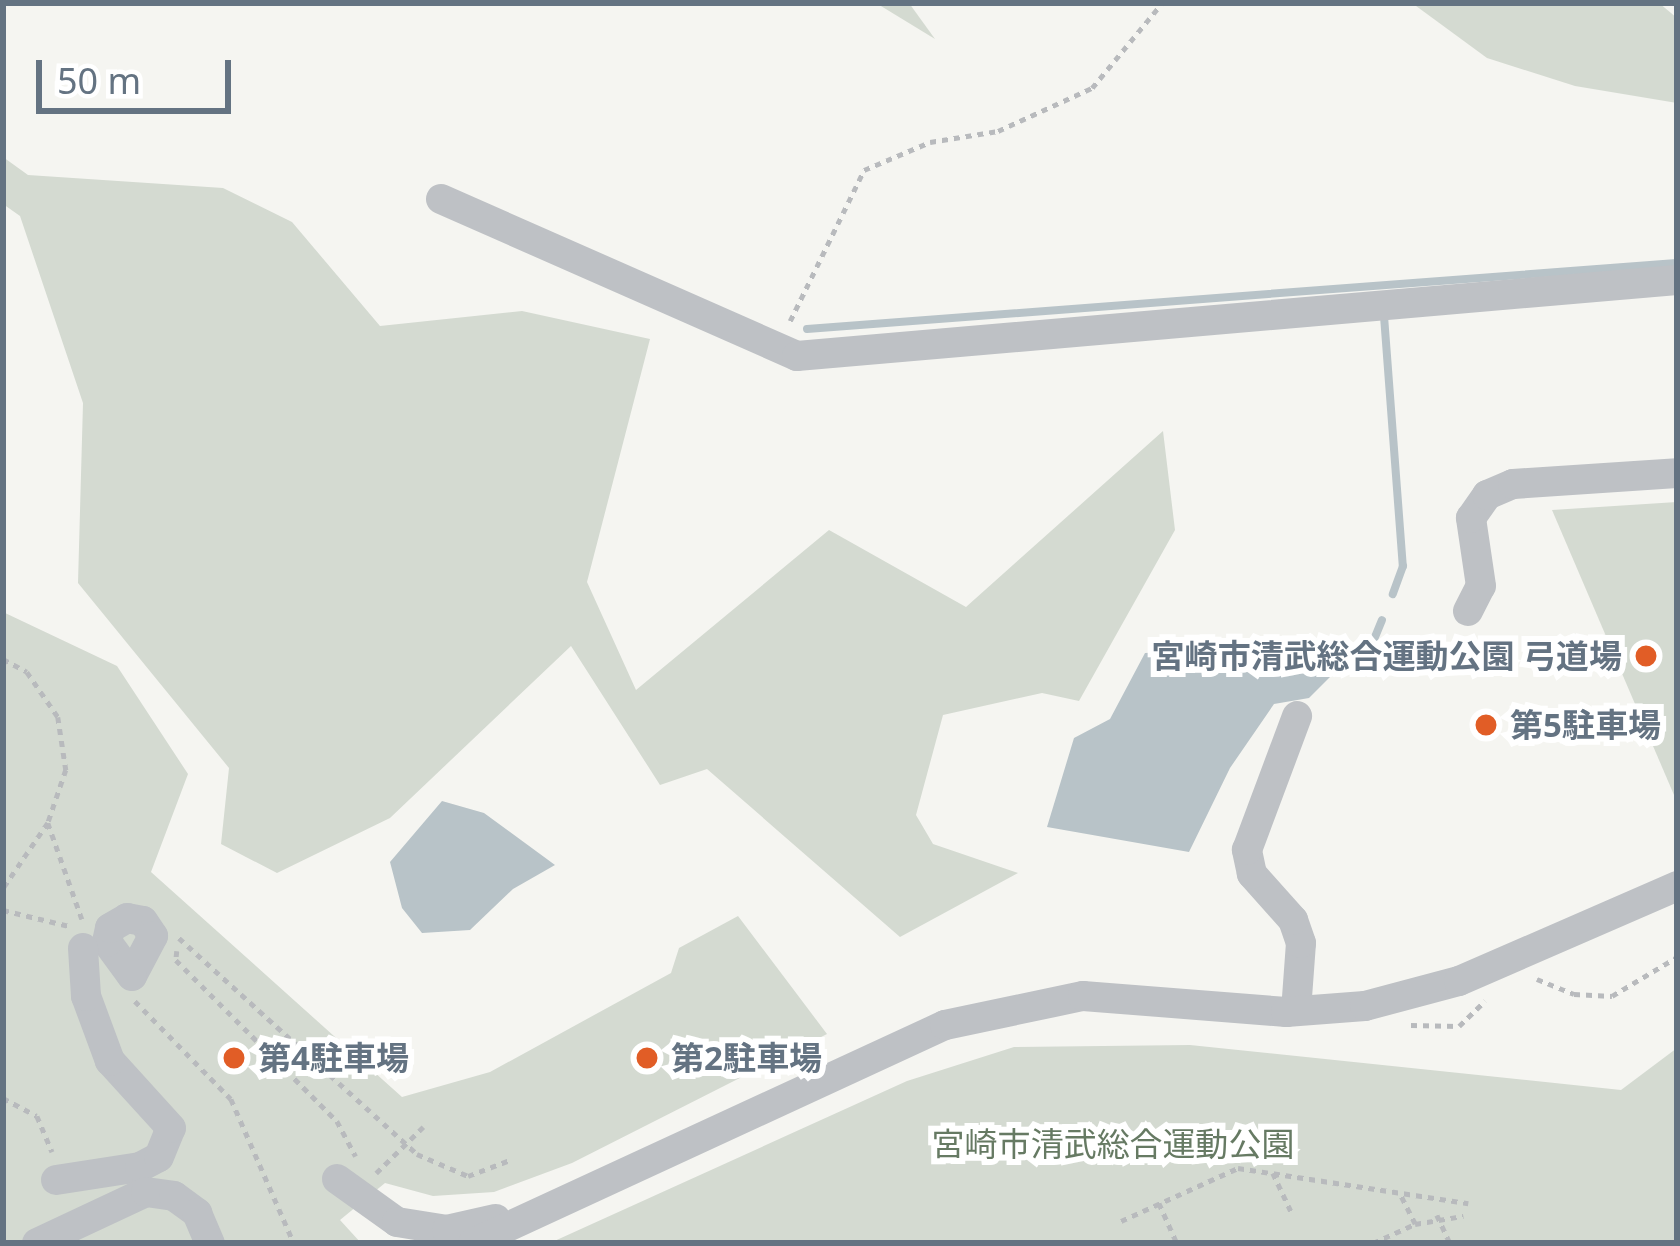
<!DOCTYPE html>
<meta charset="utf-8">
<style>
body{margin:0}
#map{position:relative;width:1680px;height:1246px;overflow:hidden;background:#f5f5f1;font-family:"Noto Sans","Noto Sans JP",sans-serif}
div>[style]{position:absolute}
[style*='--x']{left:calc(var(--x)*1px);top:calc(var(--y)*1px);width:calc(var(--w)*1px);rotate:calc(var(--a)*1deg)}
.green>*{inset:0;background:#d4dad1}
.water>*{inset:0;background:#b8c3c8}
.stream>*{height:8px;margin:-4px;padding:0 4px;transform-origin:4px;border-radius:4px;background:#b8c3c8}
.path>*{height:4.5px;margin-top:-2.25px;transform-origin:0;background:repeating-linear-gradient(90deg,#b8babd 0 6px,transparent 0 12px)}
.minor>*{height:30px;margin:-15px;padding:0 15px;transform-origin:15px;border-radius:15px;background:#bec1c5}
.dots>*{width:33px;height:33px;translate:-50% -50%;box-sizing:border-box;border:6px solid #fff;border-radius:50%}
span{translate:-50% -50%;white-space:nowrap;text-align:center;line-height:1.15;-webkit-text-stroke:12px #fff;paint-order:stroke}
.poi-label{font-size:33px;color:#647382;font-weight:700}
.right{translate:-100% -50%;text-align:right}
.left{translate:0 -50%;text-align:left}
.park-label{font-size:33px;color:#667a63}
.frame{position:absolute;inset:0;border:6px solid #647382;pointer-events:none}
.scale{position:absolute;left:36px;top:60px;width:195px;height:54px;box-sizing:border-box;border:6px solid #647382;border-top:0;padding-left:15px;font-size:36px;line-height:42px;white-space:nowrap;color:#647382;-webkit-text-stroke:9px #fff;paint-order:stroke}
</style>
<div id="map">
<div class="green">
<i style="clip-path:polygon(876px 3px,909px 3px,935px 39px)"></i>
<i style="clip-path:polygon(1412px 3px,1659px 3px,1677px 18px,1677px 103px,1575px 86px,1487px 58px)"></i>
<i style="clip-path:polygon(3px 157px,28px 175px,223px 188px,292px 222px,380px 326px,522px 311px,650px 339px,587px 582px,636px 690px,829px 530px,966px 607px,1163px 431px,1175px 530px,1079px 701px,1042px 693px,943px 715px,916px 815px,933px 844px,1018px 873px,900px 937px,707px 769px,660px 785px,571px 646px,390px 818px,277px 873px,221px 844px,229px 768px,78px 583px,83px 403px,20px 216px,3px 204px)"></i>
<i style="clip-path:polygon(1677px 502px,1677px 802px,1552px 510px)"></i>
<i style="clip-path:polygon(3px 612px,117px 666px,188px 774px,151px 872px,402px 1097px,490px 1072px,671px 973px,679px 948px,738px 916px,827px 1034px,572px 1163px,494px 1192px,433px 1196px,385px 1183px,340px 1220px,361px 1243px,3px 1243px)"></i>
<i style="clip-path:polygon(1190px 1045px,1621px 1090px,1677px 1048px,1677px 1243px,550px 1243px,907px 1081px,1014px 1047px)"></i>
</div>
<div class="water">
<i style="clip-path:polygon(1331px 643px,1343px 647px,1342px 665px,1309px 698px,1274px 704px,1230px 768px,1189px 852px,1047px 827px,1074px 738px,1110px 719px,1145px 653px)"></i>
<i style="clip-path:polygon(442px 801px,484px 813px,555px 865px,513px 889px,470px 930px,422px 933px,402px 908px,390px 862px)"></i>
</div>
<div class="stream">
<i style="--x:1384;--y:316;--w:251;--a:85.7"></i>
<i style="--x:1403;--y:566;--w:30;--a:110"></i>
<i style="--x:807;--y:329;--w:872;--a:-4.34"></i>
<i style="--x:1339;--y:656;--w:27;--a:6"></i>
<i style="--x:1366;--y:659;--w:42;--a:-67.7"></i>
</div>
<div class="path">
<i style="--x:790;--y:321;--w:168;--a:-63.9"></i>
<i style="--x:864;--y:170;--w:72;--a:-23"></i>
<i style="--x:930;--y:142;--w:69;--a:-9.2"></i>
<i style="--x:998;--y:131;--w:103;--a:-24.6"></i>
<i style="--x:1092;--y:88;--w:110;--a:-50.5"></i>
<i style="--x:3;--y:659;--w:27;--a:28"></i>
<i style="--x:27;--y:672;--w:55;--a:55.4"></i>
<i style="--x:58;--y:717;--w:54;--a:81.4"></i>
<i style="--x:66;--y:770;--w:56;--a:108.8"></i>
<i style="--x:48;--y:823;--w:80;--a:124.3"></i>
<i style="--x:48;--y:823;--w:102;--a:70.5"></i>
<i style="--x:3;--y:910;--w:68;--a:13.6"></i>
<i style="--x:179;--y:938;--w:321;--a:42.2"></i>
<i style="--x:417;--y:1154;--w:56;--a:23.3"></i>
<i style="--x:468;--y:1176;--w:45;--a:-20.9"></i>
<i style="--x:177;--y:951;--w:9;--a:96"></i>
<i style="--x:176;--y:960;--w:228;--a:45"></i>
<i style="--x:337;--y:1121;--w:40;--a:62"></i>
<i style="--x:1537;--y:979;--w:40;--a:22"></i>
<i style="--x:1574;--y:994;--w:38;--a:3"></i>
<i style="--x:1612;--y:996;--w:76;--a:-31"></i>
<i style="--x:135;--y:1001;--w:137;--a:45.6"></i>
<i style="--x:231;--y:1099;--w:157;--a:66.4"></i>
<i style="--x:1411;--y:1025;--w:48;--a:1.2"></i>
<i style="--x:1459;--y:1026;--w:36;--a:-44"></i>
<i style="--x:3;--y:1098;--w:38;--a:28"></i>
<i style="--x:37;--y:1116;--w:39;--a:67"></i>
<i style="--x:376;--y:1173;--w:66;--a:-44.4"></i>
<i style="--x:1273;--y:1173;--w:42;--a:64.7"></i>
<i style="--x:1159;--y:1203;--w:44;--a:65.8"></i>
<i style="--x:1437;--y:1215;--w:31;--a:65"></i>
<i style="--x:1121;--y:1221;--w:128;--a:-24.4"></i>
<i style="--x:1238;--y:1168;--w:233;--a:8.7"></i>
<i style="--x:1415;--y:1224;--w:49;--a:-9.5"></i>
<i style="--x:1373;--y:1243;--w:46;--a:-24.3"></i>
<i style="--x:1415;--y:1224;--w:33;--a:-117"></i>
</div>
<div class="minor">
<i style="--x:441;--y:199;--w:389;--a:23.8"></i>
<i style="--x:797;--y:356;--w:883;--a:-4.94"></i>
<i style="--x:1468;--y:611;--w:28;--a:-63"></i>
<i style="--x:1481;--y:586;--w:69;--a:-98.4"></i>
<i style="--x:1471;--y:518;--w:28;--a:-55"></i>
<i style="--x:1487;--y:495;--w:28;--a:-23"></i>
<i style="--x:1513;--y:484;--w:164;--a:-3.8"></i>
<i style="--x:127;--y:918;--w:16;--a:11"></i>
<i style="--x:143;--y:921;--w:18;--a:56"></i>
<i style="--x:153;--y:936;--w:45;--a:117.7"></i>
<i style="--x:132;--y:976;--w:42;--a:-126.3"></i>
<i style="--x:107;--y:942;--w:14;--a:-78"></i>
<i style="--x:110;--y:928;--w:20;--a:-30"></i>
<i style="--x:1296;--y:1011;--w:68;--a:-85.8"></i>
<i style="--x:1301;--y:943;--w:24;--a:-109"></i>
<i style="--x:1293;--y:920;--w:62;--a:-131.7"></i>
<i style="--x:1252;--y:874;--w:25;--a:-102"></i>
<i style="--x:1247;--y:850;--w:143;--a:-69.5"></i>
<i style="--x:337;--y:1179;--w:74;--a:35.6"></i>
<i style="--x:397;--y:1222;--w:51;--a:9.1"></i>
<i style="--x:447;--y:1230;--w:50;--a:-12.7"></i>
<i style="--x:56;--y:1180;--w:85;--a:-8.8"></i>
<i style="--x:140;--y:1167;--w:21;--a:-28"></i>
<i style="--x:159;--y:1157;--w:31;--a:-68"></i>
<i style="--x:171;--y:1128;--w:91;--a:-132.3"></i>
<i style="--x:110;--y:1061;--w:69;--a:-110.3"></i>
<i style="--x:86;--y:996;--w:48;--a:-93.6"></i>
<i style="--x:37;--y:1243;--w:120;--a:-25.1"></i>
<i style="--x:146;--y:1192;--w:28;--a:8"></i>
<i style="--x:174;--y:1196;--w:29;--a:36"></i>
<i style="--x:197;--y:1213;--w:33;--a:67"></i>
<i style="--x:473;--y:1243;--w:520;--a:-24.79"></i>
<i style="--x:945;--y:1025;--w:141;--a:-11.9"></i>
<i style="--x:1083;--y:996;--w:204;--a:4.5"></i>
<i style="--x:1286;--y:1012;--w:79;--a:-4.3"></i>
<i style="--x:1365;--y:1006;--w:97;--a:-14.9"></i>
<i style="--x:1459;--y:981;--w:238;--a:-23.5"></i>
</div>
<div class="dots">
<i style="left:1646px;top:656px;background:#e15d26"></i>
<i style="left:1486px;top:725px;background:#e15d26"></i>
<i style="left:234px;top:1058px;background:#e15d26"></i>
<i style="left:647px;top:1058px;background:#e15d26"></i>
</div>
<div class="poi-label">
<span class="right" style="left:1622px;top:656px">宮崎市清武総合運動公園 弓道場</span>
<span class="left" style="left:1510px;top:725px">第5駐車場</span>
<span class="left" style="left:258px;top:1058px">第4駐車場</span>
<span class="left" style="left:671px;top:1058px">第2駐車場</span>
</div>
<div class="park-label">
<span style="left:1113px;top:1144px">宮崎市清武総合運動公園</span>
</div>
<div class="frame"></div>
<div class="scale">50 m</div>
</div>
